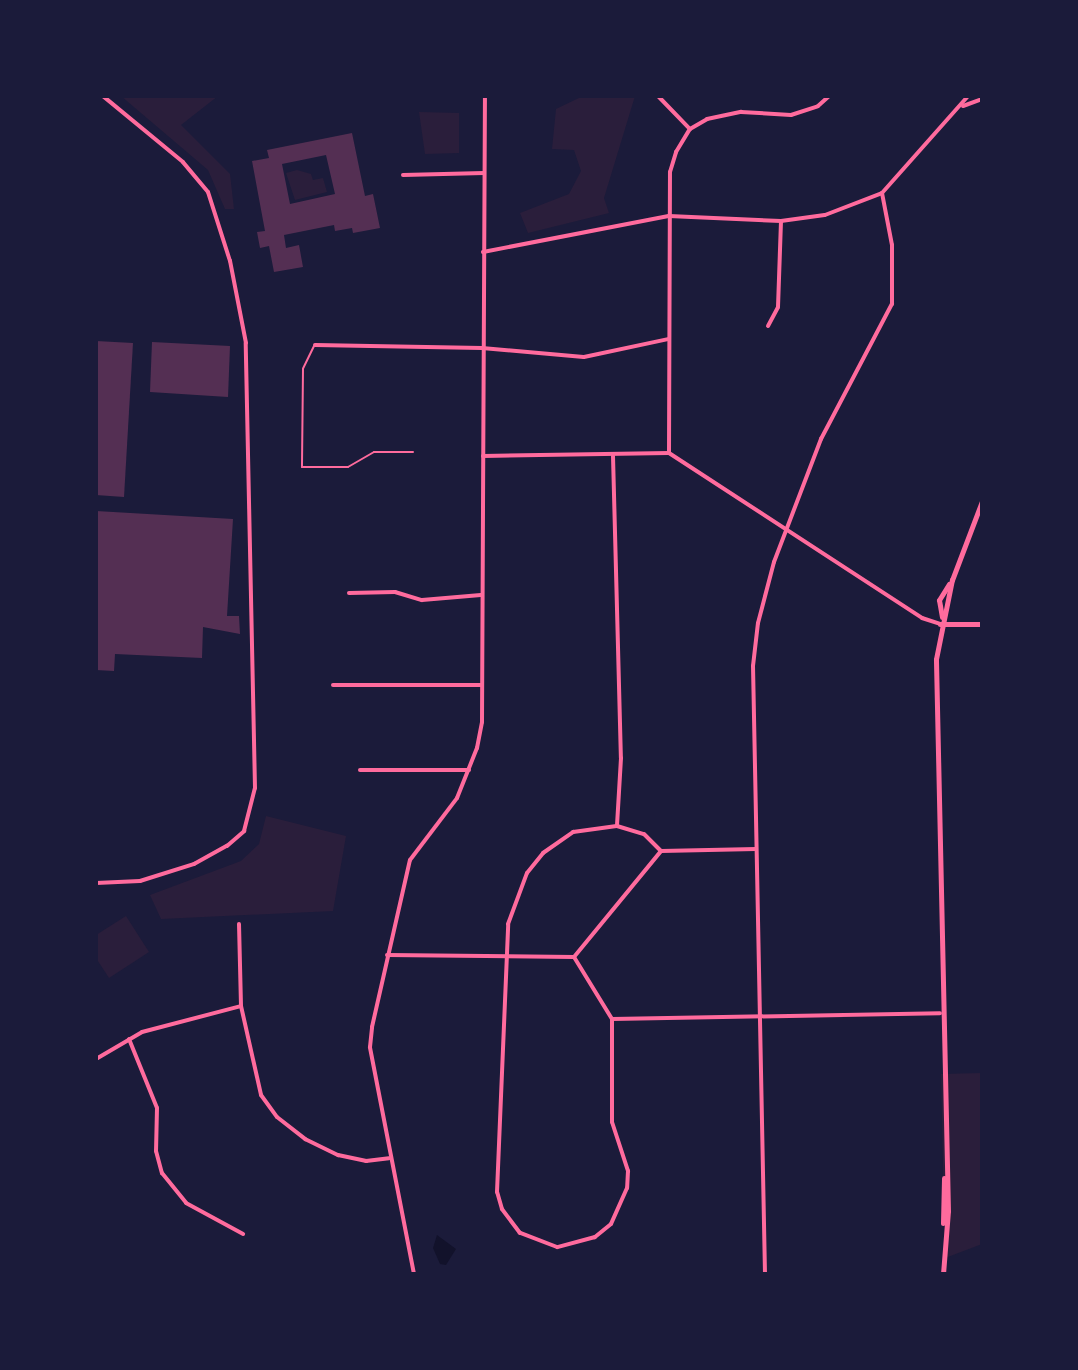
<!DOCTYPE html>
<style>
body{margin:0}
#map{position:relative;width:1078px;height:1370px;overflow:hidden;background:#1b1b3a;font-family:"Asap Condensed",sans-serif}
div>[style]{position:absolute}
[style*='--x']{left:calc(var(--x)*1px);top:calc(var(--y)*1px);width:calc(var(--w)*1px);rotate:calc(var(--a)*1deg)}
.green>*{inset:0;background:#2a1e3b}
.water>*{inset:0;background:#12122b}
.building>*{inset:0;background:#542f53}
.service>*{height:2px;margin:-1px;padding:0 1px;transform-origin:1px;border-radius:1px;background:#ff6b9d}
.minor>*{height:4px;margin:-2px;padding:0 2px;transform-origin:2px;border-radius:2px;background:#ff6b9d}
.tertiary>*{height:5px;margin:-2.5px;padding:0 2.5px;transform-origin:2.5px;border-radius:2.5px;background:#ff6b9d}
span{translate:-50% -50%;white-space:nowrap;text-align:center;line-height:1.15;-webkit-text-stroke:8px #1b1b3a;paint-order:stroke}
.frame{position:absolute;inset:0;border:98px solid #1b1b3a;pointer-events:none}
</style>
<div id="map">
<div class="green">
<i style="clip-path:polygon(121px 96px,218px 96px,181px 125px,230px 174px,234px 209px,225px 209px,208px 170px)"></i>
<i style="clip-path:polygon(583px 96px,635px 96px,604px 198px,609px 213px,528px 233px,520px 213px,569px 194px,581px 171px,574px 150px,552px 149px,556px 109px)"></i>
<i style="clip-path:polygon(419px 112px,459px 113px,459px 153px,425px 154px)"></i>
<i style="clip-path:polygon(297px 170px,311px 174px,313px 180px,323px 178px,327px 192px,295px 200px,286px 173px)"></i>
<i style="clip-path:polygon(266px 816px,346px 836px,333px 911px,161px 919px,150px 895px,241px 861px,259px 844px)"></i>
<i style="clip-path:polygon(126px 916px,149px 952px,109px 978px,96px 958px,96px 935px)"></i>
<i style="clip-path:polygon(982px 1073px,982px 1244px,945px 1258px,941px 1074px)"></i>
</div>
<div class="water">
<i style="clip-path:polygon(437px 1235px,456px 1249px,446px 1265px,440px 1264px,433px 1248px)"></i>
</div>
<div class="building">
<i style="clip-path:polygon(evenodd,352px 133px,365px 196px,373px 194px,380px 228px,353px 233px,352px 228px,335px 231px,334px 225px,284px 235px,286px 248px,299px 245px,303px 267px,274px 272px,269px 246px,260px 248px,257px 232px,265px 231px,252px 161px,269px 158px,267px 150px,352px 133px,326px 155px,335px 194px,290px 204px,282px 164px,326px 155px)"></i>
<i style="clip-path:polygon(96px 341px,133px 343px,124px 497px,96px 495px)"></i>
<i style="clip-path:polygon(152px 342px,230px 346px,228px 397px,150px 392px)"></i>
<i style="clip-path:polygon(96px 511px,233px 519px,227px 616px,239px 616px,240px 634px,203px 627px,202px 658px,115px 654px,114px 671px,96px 670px)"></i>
</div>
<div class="service">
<i style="--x:314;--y:346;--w:25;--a:116"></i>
<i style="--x:303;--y:369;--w:98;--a:90.6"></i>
<i style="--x:302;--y:467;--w:46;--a:0"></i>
<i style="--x:348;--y:467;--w:30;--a:-30"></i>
<i style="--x:374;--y:452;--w:39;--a:0"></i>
</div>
<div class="minor">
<i style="--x:658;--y:96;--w:46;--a:45.9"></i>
<i style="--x:963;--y:106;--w:20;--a:-20"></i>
<i style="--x:403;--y:175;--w:81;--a:-1.4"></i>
<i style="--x:483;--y:252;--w:189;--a:-11"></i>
<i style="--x:669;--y:216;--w:112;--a:2.6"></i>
<i style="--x:781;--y:221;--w:44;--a:-7.8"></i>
<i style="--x:825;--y:215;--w:61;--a:-21.1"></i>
<i style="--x:882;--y:193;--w:130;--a:-48.4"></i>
<i style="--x:768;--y:326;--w:21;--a:-62"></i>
<i style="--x:778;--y:307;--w:86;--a:-88"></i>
<i style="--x:315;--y:345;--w:167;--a:1"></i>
<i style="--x:482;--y:348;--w:102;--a:5"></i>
<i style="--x:584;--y:357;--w:87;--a:-12"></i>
<i style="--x:669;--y:453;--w:281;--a:-89.8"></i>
<i style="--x:670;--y:172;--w:21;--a:-73"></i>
<i style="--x:676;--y:152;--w:27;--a:-59"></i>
<i style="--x:690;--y:129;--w:20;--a:-30"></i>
<i style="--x:707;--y:119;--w:35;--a:-12"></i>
<i style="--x:741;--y:112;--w:50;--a:3.4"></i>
<i style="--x:791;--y:115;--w:28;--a:-18"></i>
<i style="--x:818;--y:106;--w:15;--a:-42"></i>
<i style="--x:483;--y:456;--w:186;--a:-0.9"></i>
<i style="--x:669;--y:453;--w:302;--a:33.1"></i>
<i style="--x:922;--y:618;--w:19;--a:18"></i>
<i style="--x:613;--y:456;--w:302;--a:88.5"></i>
<i style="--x:621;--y:758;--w:67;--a:93.4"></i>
<i style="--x:349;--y:593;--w:46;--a:-1.2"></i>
<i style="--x:395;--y:592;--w:28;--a:17"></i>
<i style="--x:422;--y:600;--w:59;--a:-4.8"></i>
<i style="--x:333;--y:685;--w:148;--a:0"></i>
<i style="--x:360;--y:770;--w:109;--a:0"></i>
<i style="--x:96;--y:883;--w:44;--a:-2.6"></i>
<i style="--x:140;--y:881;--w:57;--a:-17.5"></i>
<i style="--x:194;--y:864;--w:38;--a:-29"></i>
<i style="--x:227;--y:846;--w:23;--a:-41"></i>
<i style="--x:244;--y:831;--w:44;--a:-75.7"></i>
<i style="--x:255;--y:788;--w:445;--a:-91.2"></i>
<i style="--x:246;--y:343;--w:84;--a:-101"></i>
<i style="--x:230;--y:261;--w:72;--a:-107.7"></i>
<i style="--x:208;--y:192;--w:39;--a:-130"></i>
<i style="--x:183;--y:162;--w:104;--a:-140.5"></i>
<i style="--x:239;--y:924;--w:82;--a:88.6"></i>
<i style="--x:241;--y:1006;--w:91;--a:77.3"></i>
<i style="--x:261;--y:1095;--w:27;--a:54"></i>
<i style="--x:277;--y:1117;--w:36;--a:38"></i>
<i style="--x:305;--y:1139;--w:37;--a:26"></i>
<i style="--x:338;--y:1155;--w:29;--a:12"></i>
<i style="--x:366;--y:1161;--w:23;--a:-7"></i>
<i style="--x:387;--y:955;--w:187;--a:0.6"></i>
<i style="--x:574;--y:957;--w:73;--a:58.5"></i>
<i style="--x:612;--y:1019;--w:103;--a:90"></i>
<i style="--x:612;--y:1122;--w:52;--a:71.9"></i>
<i style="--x:628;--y:1171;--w:17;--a:93"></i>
<i style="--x:627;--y:1188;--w:39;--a:114"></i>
<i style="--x:611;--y:1224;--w:21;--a:141"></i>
<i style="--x:595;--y:1237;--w:39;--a:165"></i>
<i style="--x:557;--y:1247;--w:40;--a:-159"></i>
<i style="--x:520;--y:1233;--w:30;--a:-127"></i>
<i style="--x:502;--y:1209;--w:18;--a:-106"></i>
<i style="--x:497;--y:1192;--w:268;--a:-87.6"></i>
<i style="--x:508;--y:924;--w:54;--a:-69.6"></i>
<i style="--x:527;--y:873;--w:26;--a:-51"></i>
<i style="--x:543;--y:853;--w:37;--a:-35"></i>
<i style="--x:573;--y:832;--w:44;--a:-7.8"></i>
<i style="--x:617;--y:826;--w:28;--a:17"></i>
<i style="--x:644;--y:834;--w:24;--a:45"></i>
<i style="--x:574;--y:957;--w:137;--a:-50.6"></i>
<i style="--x:661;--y:851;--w:95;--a:-1.2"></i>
<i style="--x:612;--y:1019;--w:328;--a:-1"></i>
<i style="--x:129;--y:1039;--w:74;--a:67.9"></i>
<i style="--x:157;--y:1108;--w:43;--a:91.3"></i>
<i style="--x:156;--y:1151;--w:23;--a:75"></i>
<i style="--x:162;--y:1173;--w:38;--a:51"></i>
<i style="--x:186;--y:1203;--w:65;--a:28.5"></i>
<i style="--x:96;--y:1059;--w:53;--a:-30.4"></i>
<i style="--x:142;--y:1032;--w:102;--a:-14.7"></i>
<i style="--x:414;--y:1274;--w:231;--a:-101"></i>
<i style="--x:370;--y:1047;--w:20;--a:-84"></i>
<i style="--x:372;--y:1027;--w:171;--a:-77.2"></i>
<i style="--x:410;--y:860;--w:78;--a:-52.8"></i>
<i style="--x:457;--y:798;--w:54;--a:-68.2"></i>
<i style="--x:477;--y:748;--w:26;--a:-79"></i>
<i style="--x:482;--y:722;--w:626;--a:-89.73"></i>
<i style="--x:765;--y:1274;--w:608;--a:-91.13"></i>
<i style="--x:753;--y:666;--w:43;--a:-83.4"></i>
<i style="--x:758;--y:623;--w:63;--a:-75.3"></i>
<i style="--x:774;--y:562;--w:132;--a:-69.1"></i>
<i style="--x:821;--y:439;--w:153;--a:-62.3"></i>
<i style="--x:892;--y:304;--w:59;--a:-90"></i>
<i style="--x:892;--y:245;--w:53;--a:-100.9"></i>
</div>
<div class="tertiary">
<i style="--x:942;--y:617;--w:17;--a:-100"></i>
<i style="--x:939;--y:600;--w:19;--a:-58"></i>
<i style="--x:940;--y:624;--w:42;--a:0"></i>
<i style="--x:943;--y:1223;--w:45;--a:-88.7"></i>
<i style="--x:943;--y:1274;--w:63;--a:-85.5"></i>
<i style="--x:948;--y:1211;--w:552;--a:-91.25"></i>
<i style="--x:936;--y:659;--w:81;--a:-78.6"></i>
<i style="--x:952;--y:580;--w:85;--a:-69.2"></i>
</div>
<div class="frame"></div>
</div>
